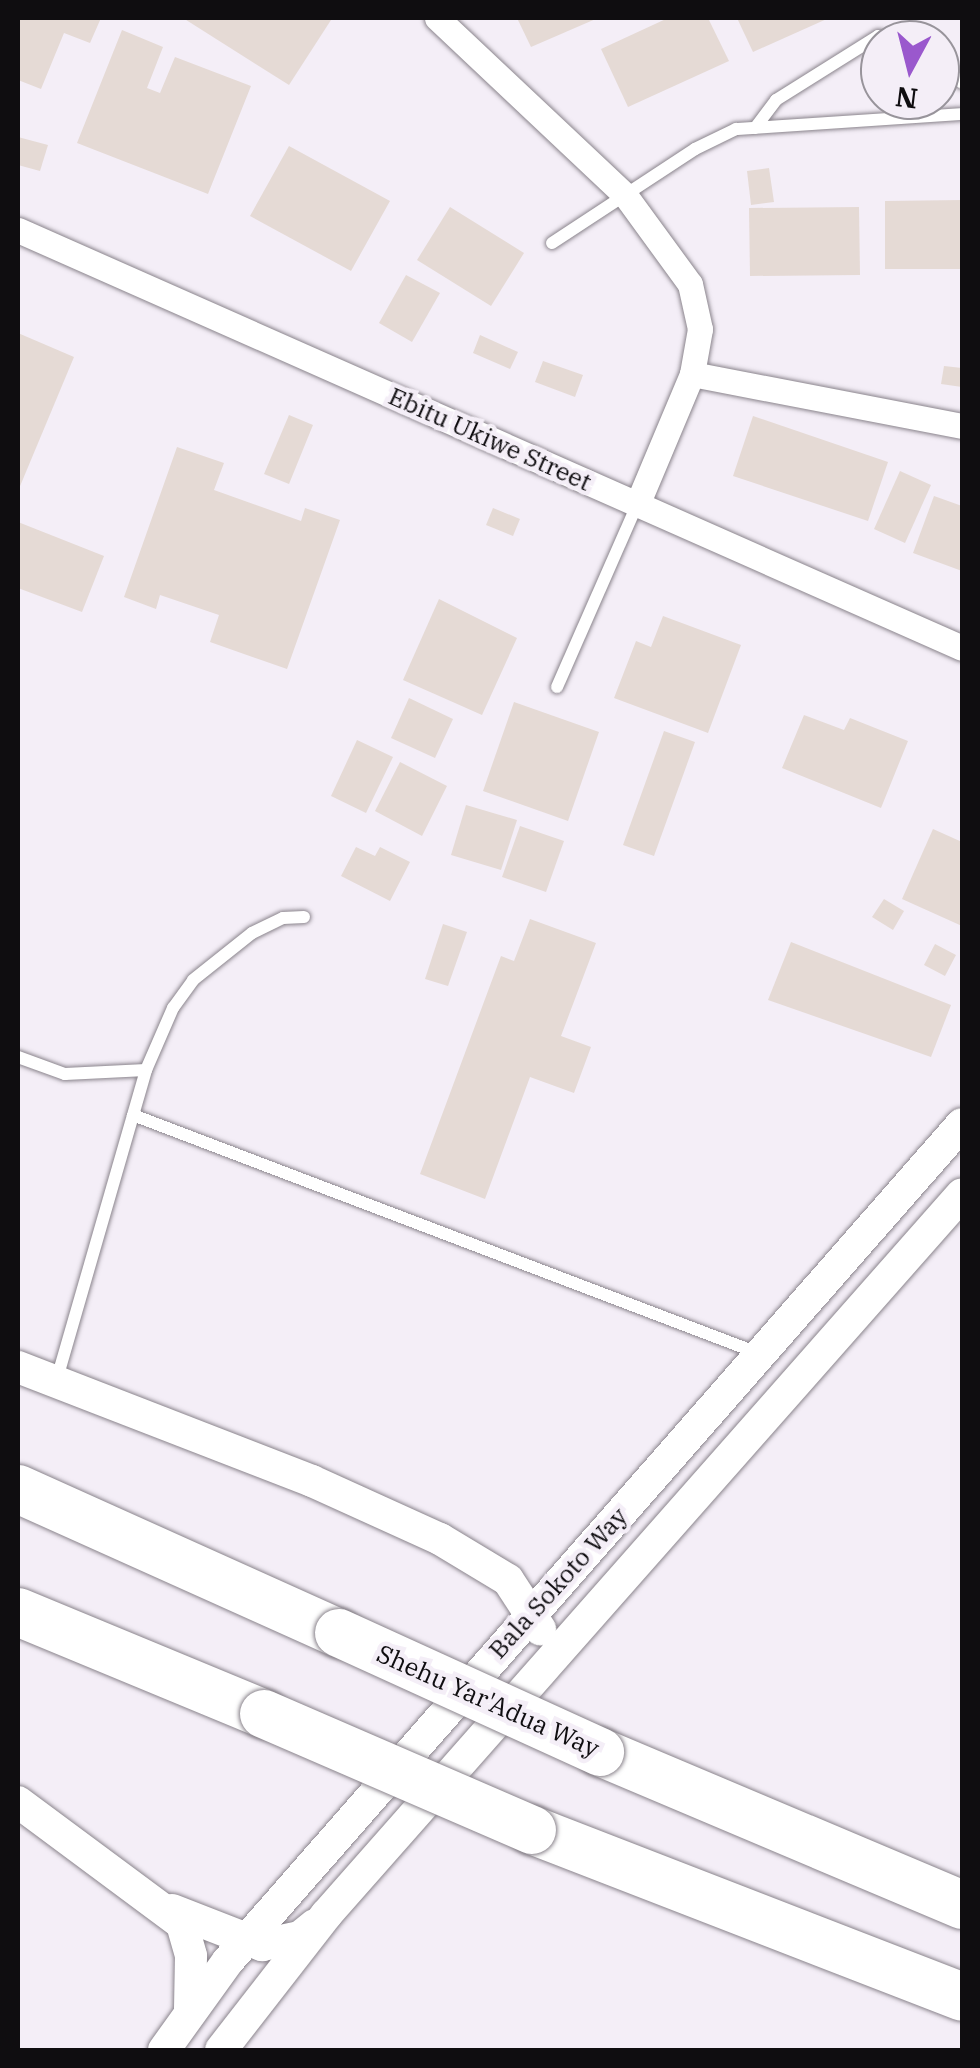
<!DOCTYPE html>
<style>
body{margin:0}
#map{position:relative;width:980px;height:2068px;overflow:hidden;background:#f4eef7;font-family:"IBM Plex Serif",serif}
div>[style]{position:absolute}
[style*='--x']{left:calc(var(--x)*1px);top:calc(var(--y)*1px);width:calc(var(--w)*1px);rotate:calc(var(--a)*1deg)}
.building>*{inset:0;background:#e5dad5}
.roads{filter:drop-shadow(0 0 2px #8a848c) drop-shadow(0 0 2px #8a848c)}
.service>*{height:12px;margin:-6px;padding:0 6px;transform-origin:6px;border-radius:6px;background:#fff}
.minor>*{height:25px;margin:-12.5px;padding:0 12.5px;transform-origin:12.5px;border-radius:12.5px;background:#fff}
.tertiary>*{height:32px;margin:-16px;padding:0 16px;transform-origin:16px;border-radius:16px;background:#fff}
.motorway>*{height:48px;margin:-24px;padding:0 24px;transform-origin:24px;border-radius:24px;background:#fff}
.bridges{filter:drop-shadow(0 0 2px #8a848c) drop-shadow(0 0 2px #8a848c)}
.motorway-bridge>*{height:48px;margin:-24px;padding:0 24px;transform-origin:24px;border-radius:24px;background:#fff}
span{translate:-50% -50%;white-space:nowrap;text-align:center;line-height:1.15;-webkit-text-stroke:9px #f4eef7;paint-order:stroke}
.street-label{font-size:25px;color:#0f0d10}
.frame{position:absolute;inset:0;border:20px solid #0f0d10;pointer-events:none}
.north{position:absolute;left:860px;top:20px;width:100px;height:100px;box-sizing:border-box;background:#f4eef7;border:2px solid #98949b;border-radius:50%;rotate:187deg;font-size:28px;font-weight:700;line-height:40px;text-align:center;color:#0f0d10}
.north::after{content:'';display:block;margin:auto;width:35px;height:45px;background:#9a58cd;clip-path:polygon(50% 0,100% 100%,50% 72%,0 100%)}
</style>
<div id="map">
<div class="building">
<i style="clip-path:polygon(18px 18px,101px 18px,90px 43px,64px 33px,41px 89px,18px 80px)"></i>
<i style="clip-path:polygon(183px 18px,327px 18px,331px 20px,289px 85px)"></i>
<i style="clip-path:polygon(517px 18px,598px 18px,531px 47px)"></i>
<i style="clip-path:polygon(668px 18px,708px 18px,729px 61px,628px 107px,601px 49px)"></i>
<i style="clip-path:polygon(737px 18px,829px 18px,753px 52px)"></i>
<i style="clip-path:polygon(122px 30px,163px 47px,147px 88px,160px 93px,175px 57px,251px 86px,208px 194px,77px 143px)"></i>
<i style="clip-path:polygon(18px 137px,48px 145px,40px 171px,18px 165px)"></i>
<i style="clip-path:polygon(289px 146px,390px 201px,351px 271px,250px 216px)"></i>
<i style="clip-path:polygon(769px 168px,774px 202px,751px 205px,747px 171px)"></i>
<i style="clip-path:polygon(962px 200px,962px 269px,885px 269px,885px 201px)"></i>
<i style="clip-path:polygon(450px 207px,524px 253px,491px 306px,417px 260px)"></i>
<i style="clip-path:polygon(859px 207px,860px 275px,750px 276px,749px 208px)"></i>
<i style="clip-path:polygon(406px 275px,440px 293px,412px 342px,379px 323px)"></i>
<i style="clip-path:polygon(18px 333px,74px 357px,18px 491px)"></i>
<i style="clip-path:polygon(480px 335px,518px 352px,510px 369px,473px 353px)"></i>
<i style="clip-path:polygon(543px 361px,583px 375px,575px 397px,535px 382px)"></i>
<i style="clip-path:polygon(944px 366px,962px 368px,962px 387px,941px 384px)"></i>
<i style="clip-path:polygon(289px 415px,313px 425px,289px 484px,264px 474px)"></i>
<i style="clip-path:polygon(753px 416px,888px 462px,868px 521px,733px 476px)"></i>
<i style="clip-path:polygon(177px 447px,224px 463px,214px 490px,301px 521px,305px 508px,340px 520px,287px 669px,210px 642px,219px 615px,160px 595px,156px 609px,124px 597px)"></i>
<i style="clip-path:polygon(900px 471px,931px 485px,905px 543px,874px 529px)"></i>
<i style="clip-path:polygon(934px 496px,962px 506px,962px 571px,913px 553px)"></i>
<i style="clip-path:polygon(493px 508px,520px 519px,513px 536px,486px 525px)"></i>
<i style="clip-path:polygon(18px 522px,104px 556px,82px 612px,18px 588px)"></i>
<i style="clip-path:polygon(439px 599px,517px 638px,482px 715px,403px 680px)"></i>
<i style="clip-path:polygon(663px 616px,741px 645px,708px 733px,614px 698px,636px 641px,651px 647px)"></i>
<i style="clip-path:polygon(409px 698px,453px 719px,435px 758px,391px 738px)"></i>
<i style="clip-path:polygon(514px 702px,599px 732px,568px 821px,483px 791px)"></i>
<i style="clip-path:polygon(804px 715px,844px 730px,850px 718px,908px 741px,881px 808px,782px 768px)"></i>
<i style="clip-path:polygon(664px 731px,695px 742px,654px 856px,623px 845px)"></i>
<i style="clip-path:polygon(357px 740px,393px 757px,366px 813px,331px 796px)"></i>
<i style="clip-path:polygon(400px 762px,447px 786px,422px 836px,375px 811px)"></i>
<i style="clip-path:polygon(466px 805px,517px 820px,501px 870px,451px 855px)"></i>
<i style="clip-path:polygon(520px 826px,564px 841px,546px 892px,502px 877px)"></i>
<i style="clip-path:polygon(933px 829px,962px 842px,962px 926px,902px 899px)"></i>
<i style="clip-path:polygon(356px 847px,375px 856px,380px 847px,410px 862px,390px 901px,341px 876px)"></i>
<i style="clip-path:polygon(884px 899px,904px 911px,893px 930px,872px 917px)"></i>
<i style="clip-path:polygon(530px 919px,596px 943px,561px 1036px,591px 1047px,574px 1093px,530px 1077px,485px 1199px,420px 1174px,501px 956px,514px 961px)"></i>
<i style="clip-path:polygon(443px 924px,467px 932px,448px 986px,425px 979px)"></i>
<i style="clip-path:polygon(791px 942px,951px 1005px,931px 1057px,768px 1000px)"></i>
<i style="clip-path:polygon(935px 944px,956px 955px,945px 976px,924px 965px)"></i>
</div>
<div class="roads">
<div class="service">
<i style="--x:940;--y:65;--w:28;--a:39"></i>
<i style="--x:755;--y:128;--w:35;--a:-53"></i>
<i style="--x:776;--y:100;--w:120;--a:-32.1"></i>
<i style="--x:878;--y:36;--w:29;--a:8"></i>
<i style="--x:552;--y:243;--w:171;--a:-33.3"></i>
<i style="--x:695;--y:149;--w:46;--a:-26"></i>
<i style="--x:736;--y:129;--w:226;--a:-3.8"></i>
<i style="--x:557;--y:687;--w:199;--a:-66.3"></i>
<i style="--x:18;--y:1057;--w:50;--a:19.9"></i>
<i style="--x:65;--y:1074;--w:81;--a:-2.8"></i>
<i style="--x:133;--y:1115;--w:669;--a:20.85"></i>
<i style="--x:56;--y:1382;--w:325;--a:-73.9"></i>
<i style="--x:146;--y:1070;--w:68;--a:-66.5"></i>
<i style="--x:173;--y:1008;--w:34;--a:-54"></i>
<i style="--x:193;--y:980;--w:75;--a:-38.5"></i>
<i style="--x:252;--y:933;--w:34;--a:-26"></i>
<i style="--x:283;--y:918;--w:21;--a:-3"></i>
</div>
<div class="minor">
<i style="--x:437;--y:18;--w:258;--a:43.3"></i>
<i style="--x:625;--y:195;--w:110;--a:53.9"></i>
<i style="--x:690;--y:284;--w:46;--a:77.5"></i>
<i style="--x:700;--y:329;--w:46;--a:100.1"></i>
<i style="--x:692;--y:374;--w:142;--a:112.8"></i>
<i style="--x:18;--y:230;--w:1032;--a:23.88"></i>
<i style="--x:692;--y:374;--w:275;--a:10.9"></i>
</div>
<div class="tertiary">
<i style="--x:18;--y:1367;--w:315;--a:21.2"></i>
<i style="--x:312;--y:1481;--w:141;--a:24.4"></i>
<i style="--x:440;--y:1539;--w:79;--a:31.1"></i>
<i style="--x:508;--y:1580;--w:59;--a:56.9"></i>
<i style="--x:18;--y:1802;--w:204;--a:36.6"></i>
<i style="--x:182;--y:1924;--w:33;--a:74"></i>
<i style="--x:191;--y:1956;--w:53;--a:91.1"></i>
<i style="--x:172;--y:1910;--w:97;--a:21.3"></i>
<i style="--x:262;--y:1945;--w:39;--a:-12"></i>
<i style="--x:300;--y:1937;--w:19;--a:-39"></i>
<i style="--x:164;--y:2050;--w:110;--a:-54.3"></i>
<i style="--x:228;--y:1961;--w:1113;--a:-48.75"></i>
<i style="--x:221;--y:2050;--w:171;--a:-52.1"></i>
<i style="--x:326;--y:1915;--w:961;--a:-48.58"></i>
</div>
<div class="motorway">
<i style="--x:18;--y:1489;--w:352;--a:24.2"></i>
<i style="--x:18;--y:1612;--w:266;--a:22.5"></i>
<i style="--x:600;--y:1752;--w:393;--a:22.9"></i>
<i style="--x:532;--y:1830;--w:461;--a:21.2"></i>
</div>
</div>
<div class="bridges">
<div class="motorway-bridge">
<i style="--x:339;--y:1633;--w:287;--a:24.5"></i>
<i style="--x:264;--y:1714;--w:292;--a:23.4"></i>
</div>
</div>
<div class="street-label">
<span style="left:490px;top:439px;rotate:24deg">Ebitu Ukiwe Street</span>
<span style="left:558px;top:1583px;rotate:-48deg">Bala Sokoto Way</span>
<span style="left:488px;top:1701px;rotate:24deg">Shehu Yar'Adua Way</span>
</div>
<div class="frame"></div>
<div class="north">N</div>
</div>
